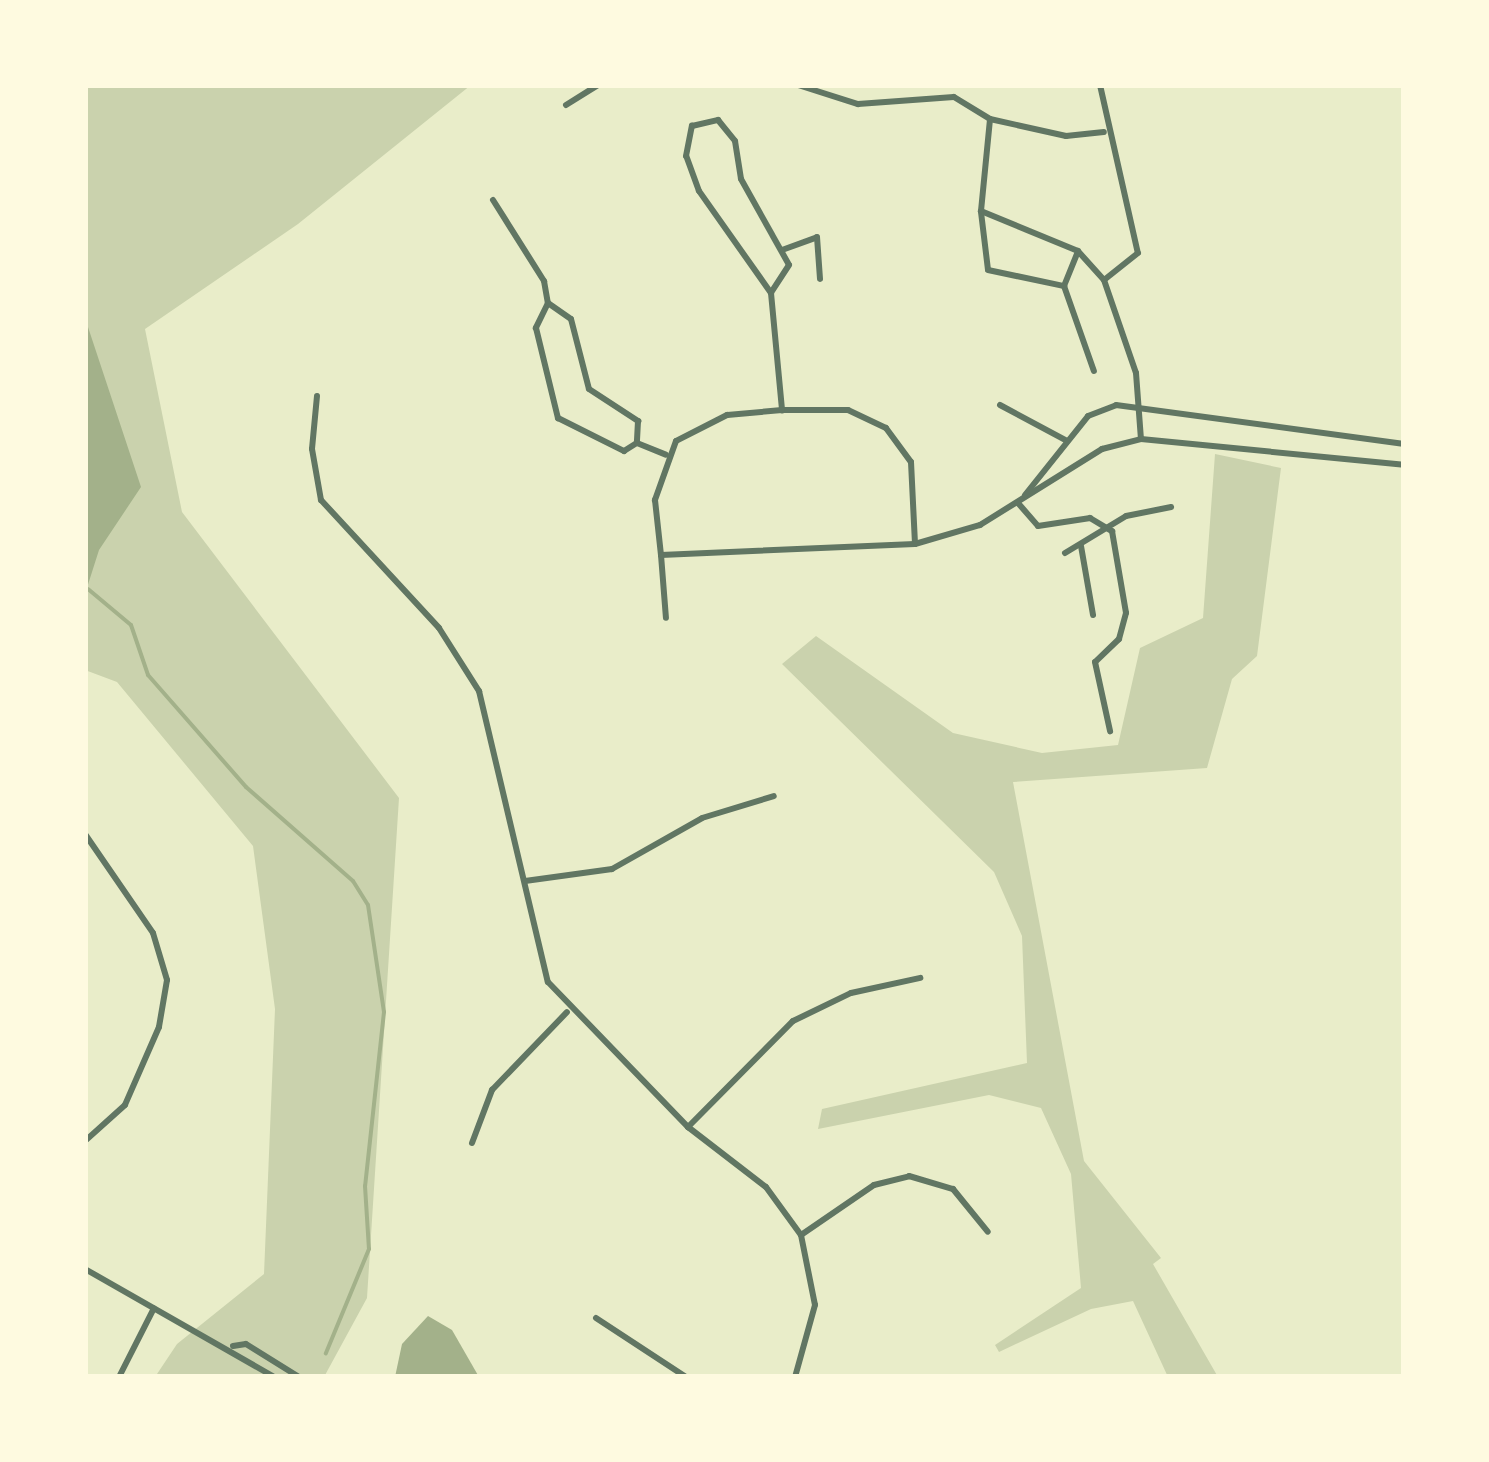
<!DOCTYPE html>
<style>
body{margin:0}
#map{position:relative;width:1489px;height:1462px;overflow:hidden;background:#e9edc9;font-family:"Varela Round",sans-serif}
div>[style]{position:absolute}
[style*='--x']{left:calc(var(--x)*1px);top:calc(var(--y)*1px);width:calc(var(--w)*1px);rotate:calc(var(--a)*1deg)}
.green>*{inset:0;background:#cad2ad}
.water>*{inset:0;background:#a3b18a}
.stream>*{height:4px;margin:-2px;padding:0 2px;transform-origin:2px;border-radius:2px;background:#a3b18a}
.minor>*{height:6px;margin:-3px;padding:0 3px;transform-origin:3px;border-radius:3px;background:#617663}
span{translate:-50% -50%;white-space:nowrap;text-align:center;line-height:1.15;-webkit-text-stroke:8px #fefae0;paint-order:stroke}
.frame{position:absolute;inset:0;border:88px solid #fefae0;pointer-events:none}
</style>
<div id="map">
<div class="green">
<i style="clip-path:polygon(85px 85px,471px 85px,298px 224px,145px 329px,182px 512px,399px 798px,367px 1298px,324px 1377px,155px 1377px,177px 1344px,264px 1274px,275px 1009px,253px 846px,117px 682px,85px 670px)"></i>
<i style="clip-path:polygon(1215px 454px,1281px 468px,1257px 656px,1232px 679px,1207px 768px,1013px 782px,1084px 1161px,1161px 1258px,1153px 1264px,1218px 1377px,1168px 1377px,1133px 1301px,1091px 1309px,999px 1352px,995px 1345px,1081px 1288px,1071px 1174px,1041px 1108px,989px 1095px,818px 1129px,822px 1109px,1027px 1063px,1022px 936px,994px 872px,782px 664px,816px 636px,953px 733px,1042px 753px,1118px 745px,1140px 648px,1203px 618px)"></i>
</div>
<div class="water">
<i style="clip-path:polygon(85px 318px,141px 487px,99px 550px,85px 594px)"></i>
<i style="clip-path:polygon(428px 1316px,452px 1330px,479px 1377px,395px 1377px,402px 1344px)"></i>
</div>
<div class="stream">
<i style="--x:88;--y:589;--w:56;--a:39.9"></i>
<i style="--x:131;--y:625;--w:53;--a:71.2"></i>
<i style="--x:148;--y:675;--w:149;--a:48.8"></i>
<i style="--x:246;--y:787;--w:142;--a:41.3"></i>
<i style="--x:353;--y:881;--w:28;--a:58"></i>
<i style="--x:368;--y:905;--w:108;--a:81.5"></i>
<i style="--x:384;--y:1012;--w:175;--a:96.2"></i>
<i style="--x:365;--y:1186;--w:63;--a:86.4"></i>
<i style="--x:369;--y:1249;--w:113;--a:112.5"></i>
</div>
<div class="minor">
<i style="--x:798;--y:85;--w:63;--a:17.6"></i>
<i style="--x:858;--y:104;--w:96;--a:-4.2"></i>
<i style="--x:954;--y:97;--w:42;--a:31.4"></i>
<i style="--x:1100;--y:85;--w:172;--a:77.3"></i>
<i style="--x:1138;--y:253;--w:43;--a:141.5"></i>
<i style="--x:1104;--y:280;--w:98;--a:71"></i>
<i style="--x:1136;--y:373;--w:66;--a:85.7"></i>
<i style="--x:566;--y:105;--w:38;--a:-32"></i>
<i style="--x:493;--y:200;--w:96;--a:57.8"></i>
<i style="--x:544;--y:281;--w:22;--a:80"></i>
<i style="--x:548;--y:303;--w:28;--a:116"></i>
<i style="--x:536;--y:328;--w:93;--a:76.3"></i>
<i style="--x:558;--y:418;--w:74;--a:26.6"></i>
<i style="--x:624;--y:451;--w:15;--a:-32"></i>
<i style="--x:637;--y:443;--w:31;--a:22"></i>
<i style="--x:981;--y:212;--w:58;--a:83.1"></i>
<i style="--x:988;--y:270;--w:78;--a:11.9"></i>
<i style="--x:1064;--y:286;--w:37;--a:-68"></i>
<i style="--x:782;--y:250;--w:37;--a:-20"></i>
<i style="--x:817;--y:237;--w:42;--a:85.9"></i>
<i style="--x:1104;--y:280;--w:39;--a:-132"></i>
<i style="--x:1078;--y:251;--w:105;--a:-157.6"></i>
<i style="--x:981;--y:211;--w:92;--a:-84.4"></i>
<i style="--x:990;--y:119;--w:78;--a:12.6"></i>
<i style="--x:1066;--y:136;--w:38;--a:-6"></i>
<i style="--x:1064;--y:286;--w:90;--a:70.6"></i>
<i style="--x:771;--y:293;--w:125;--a:-125.2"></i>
<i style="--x:699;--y:191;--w:37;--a:-110"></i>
<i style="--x:686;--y:156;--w:31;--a:-79"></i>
<i style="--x:692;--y:126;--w:27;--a:-13"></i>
<i style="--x:718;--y:120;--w:27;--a:51"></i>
<i style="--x:735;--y:141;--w:38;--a:81"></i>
<i style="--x:741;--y:179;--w:98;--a:60.8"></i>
<i style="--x:789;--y:265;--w:33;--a:123"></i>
<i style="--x:771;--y:293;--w:118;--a:84.6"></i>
<i style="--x:782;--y:410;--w:66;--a:0"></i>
<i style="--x:848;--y:410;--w:42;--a:25.3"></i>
<i style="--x:886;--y:428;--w:42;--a:53.7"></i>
<i style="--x:911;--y:462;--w:82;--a:87.2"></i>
<i style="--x:915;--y:544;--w:68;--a:-16.3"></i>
<i style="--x:980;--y:525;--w:144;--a:-31.9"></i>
<i style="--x:1102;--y:449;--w:40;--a:-14.4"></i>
<i style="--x:1141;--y:439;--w:264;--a:5.6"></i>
<i style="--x:548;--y:303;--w:28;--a:35"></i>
<i style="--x:571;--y:319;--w:72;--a:75.6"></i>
<i style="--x:589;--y:389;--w:59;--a:33.1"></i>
<i style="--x:638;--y:421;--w:22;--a:93"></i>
<i style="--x:317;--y:396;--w:53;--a:95.4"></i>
<i style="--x:312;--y:449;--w:52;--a:80"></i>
<i style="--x:321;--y:500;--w:174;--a:47.3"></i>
<i style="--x:439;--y:628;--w:75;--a:57.6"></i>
<i style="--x:479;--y:691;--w:299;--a:76.7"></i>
<i style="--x:548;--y:982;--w:202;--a:46"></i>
<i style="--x:688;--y:1127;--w:98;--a:37.6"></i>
<i style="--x:766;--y:1187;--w:59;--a:53.9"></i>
<i style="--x:801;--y:1235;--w:71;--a:78.7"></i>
<i style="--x:815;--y:1305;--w:75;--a:105.5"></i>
<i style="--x:1000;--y:405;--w:76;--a:28.2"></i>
<i style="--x:782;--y:410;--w:55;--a:174.8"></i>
<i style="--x:727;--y:415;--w:57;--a:153"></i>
<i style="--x:676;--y:441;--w:63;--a:109.6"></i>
<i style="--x:655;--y:500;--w:55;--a:83.8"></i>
<i style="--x:661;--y:555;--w:254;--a:-2.5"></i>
<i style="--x:1025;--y:495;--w:101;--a:-51.4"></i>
<i style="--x:1088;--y:416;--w:30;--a:-21"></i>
<i style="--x:1116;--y:405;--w:291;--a:7.7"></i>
<i style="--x:1018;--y:503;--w:30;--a:49"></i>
<i style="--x:1038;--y:526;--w:53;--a:-8.7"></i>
<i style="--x:1090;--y:518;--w:26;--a:31"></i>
<i style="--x:1112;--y:531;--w:83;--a:80.3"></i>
<i style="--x:1126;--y:613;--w:27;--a:105"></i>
<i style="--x:1119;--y:639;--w:33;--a:136"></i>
<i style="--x:1095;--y:662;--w:71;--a:77.7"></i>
<i style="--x:1081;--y:546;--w:70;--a:80.1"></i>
<i style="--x:1065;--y:553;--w:71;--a:-31.2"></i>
<i style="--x:1126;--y:516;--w:46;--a:-11.3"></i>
<i style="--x:661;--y:555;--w:63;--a:85.5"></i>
<i style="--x:85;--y:834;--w:120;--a:55.5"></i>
<i style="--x:153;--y:933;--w:49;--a:73.4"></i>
<i style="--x:167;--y:980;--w:48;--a:99.7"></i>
<i style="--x:159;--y:1027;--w:85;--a:113.6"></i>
<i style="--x:125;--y:1105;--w:54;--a:138"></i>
<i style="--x:525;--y:881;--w:88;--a:-7.9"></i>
<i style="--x:612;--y:869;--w:103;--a:-29.5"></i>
<i style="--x:702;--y:818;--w:75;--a:-17"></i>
<i style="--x:688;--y:1127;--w:149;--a:-45.3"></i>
<i style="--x:793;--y:1021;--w:64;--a:-25.8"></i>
<i style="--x:851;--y:993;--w:71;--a:-12.3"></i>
<i style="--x:472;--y:1143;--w:57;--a:-69.3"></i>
<i style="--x:492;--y:1090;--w:108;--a:-46.1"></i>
<i style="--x:801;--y:1235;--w:88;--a:-34.4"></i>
<i style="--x:874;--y:1185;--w:36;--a:-14"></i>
<i style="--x:909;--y:1176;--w:46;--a:16.5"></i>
<i style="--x:953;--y:1189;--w:55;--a:50.9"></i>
<i style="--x:85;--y:1269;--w:218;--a:29.7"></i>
<i style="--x:596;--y:1318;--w:108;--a:33.2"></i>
<i style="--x:233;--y:1346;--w:13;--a:-9"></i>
<i style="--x:246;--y:1344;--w:62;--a:31.9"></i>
<i style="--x:119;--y:1377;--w:77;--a:-63.1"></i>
</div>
<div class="frame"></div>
</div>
